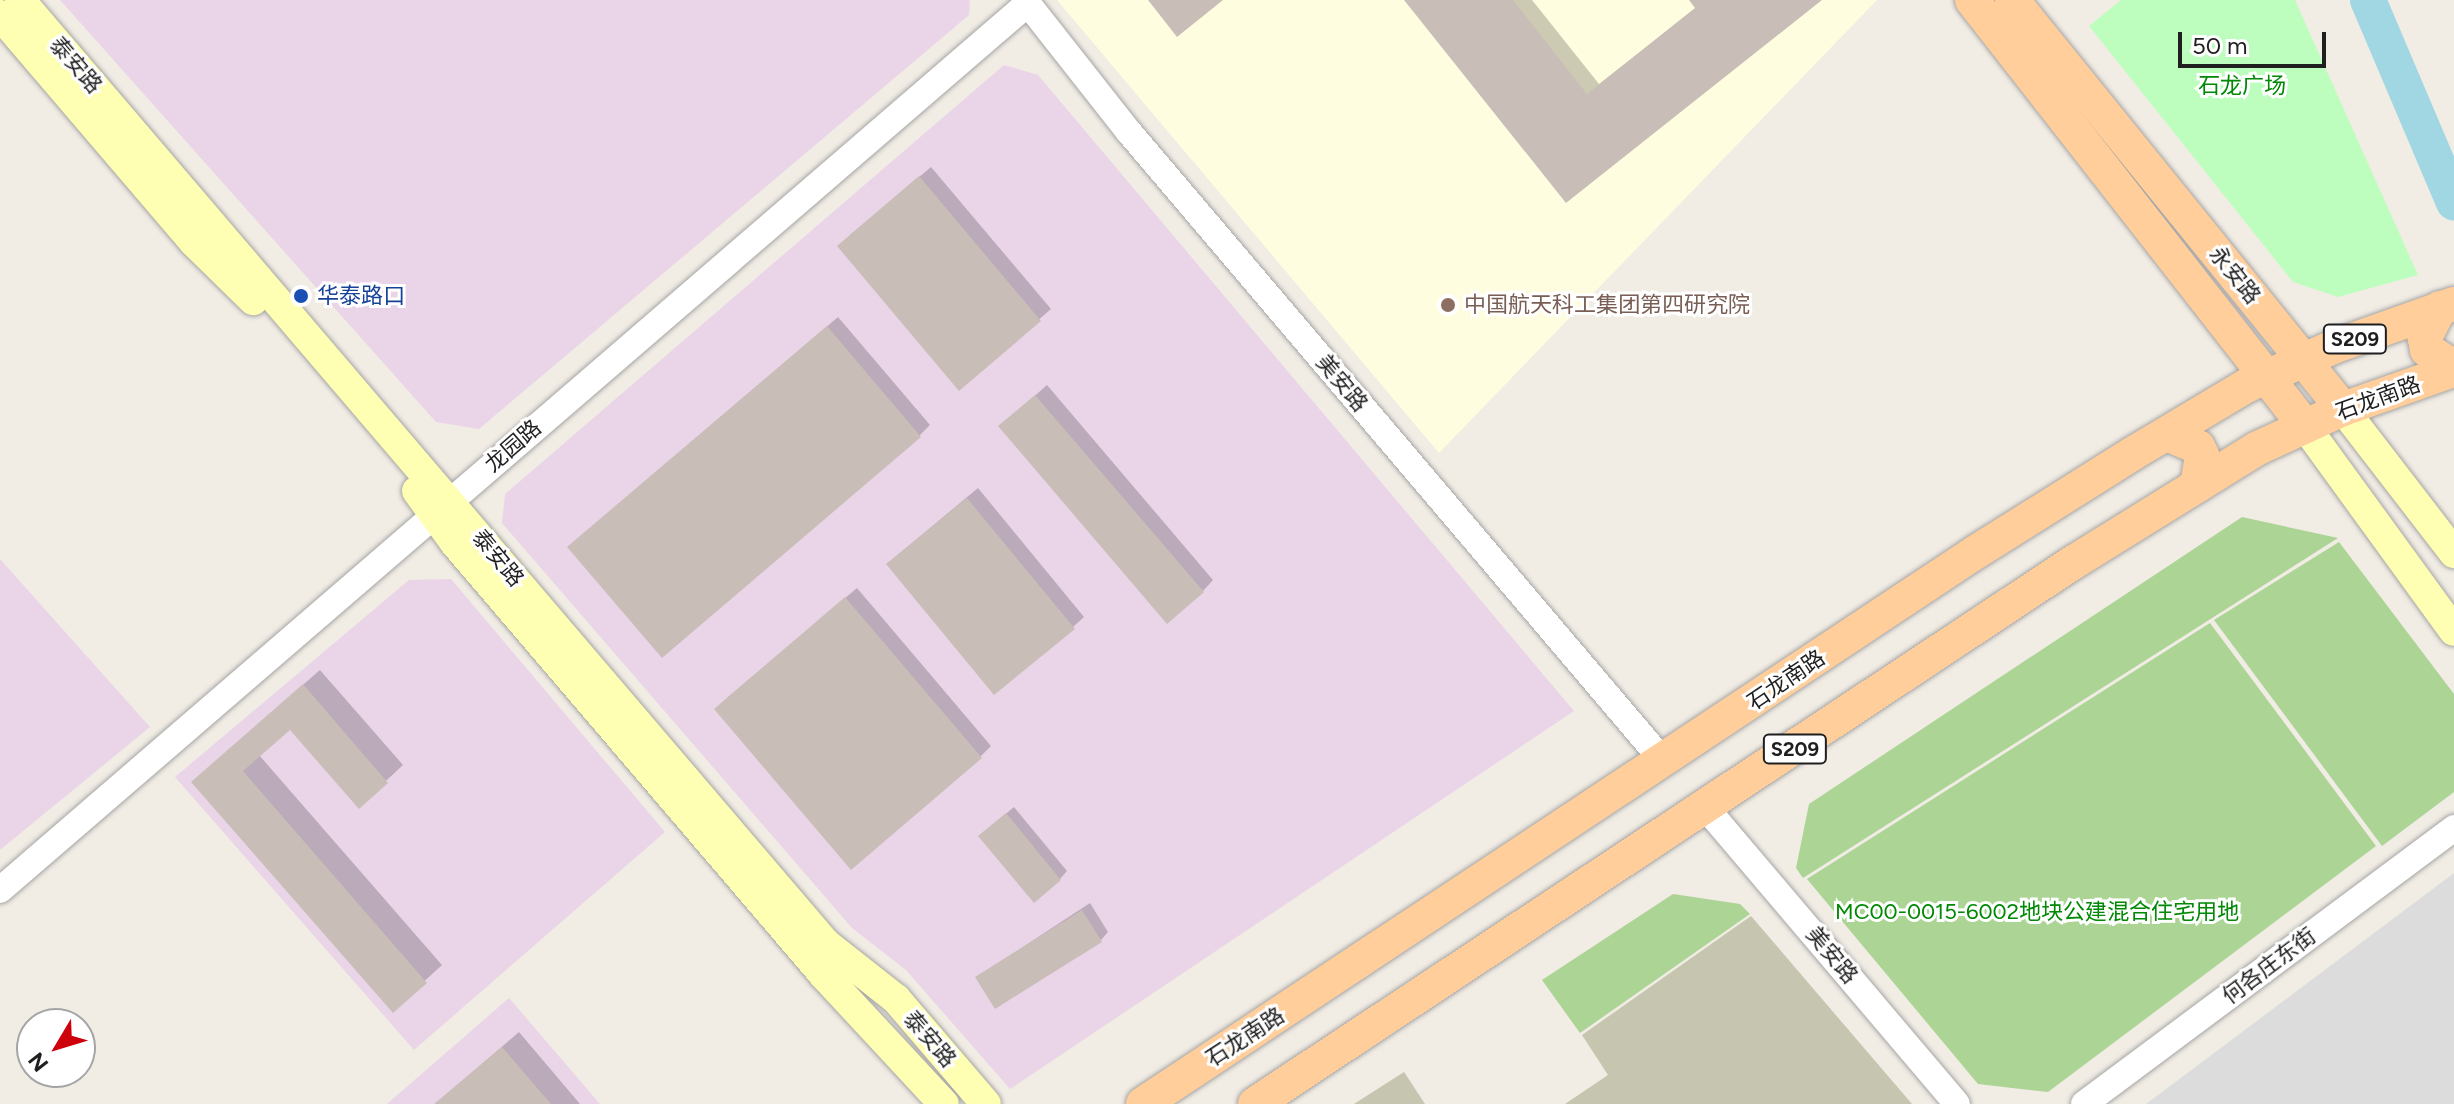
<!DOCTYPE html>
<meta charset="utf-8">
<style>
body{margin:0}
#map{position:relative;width:2454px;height:1104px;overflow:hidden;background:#f1ece4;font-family:Figtree,"Noto Sans SC",sans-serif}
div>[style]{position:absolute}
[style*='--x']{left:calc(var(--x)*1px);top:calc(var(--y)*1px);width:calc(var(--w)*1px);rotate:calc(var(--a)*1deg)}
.residential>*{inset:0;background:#dddcdc}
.industrial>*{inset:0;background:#ead5e8}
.education>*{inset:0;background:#fffddf}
.construction>*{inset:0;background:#c6c5af}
.forest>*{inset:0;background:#abd495}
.park>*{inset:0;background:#bdfebf}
.shadow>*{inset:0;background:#0003}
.river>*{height:36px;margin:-18px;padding:0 18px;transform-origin:18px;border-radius:18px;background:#a0d7e2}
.building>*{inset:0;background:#c9bdb7}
.roads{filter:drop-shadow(0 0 2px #a6a6a6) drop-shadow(0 0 2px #a6a6a6)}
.tertiary>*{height:26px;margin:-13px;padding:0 13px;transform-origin:13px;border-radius:13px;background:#fff}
.secondary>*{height:30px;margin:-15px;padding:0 15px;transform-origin:15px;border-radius:15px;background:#ffffb4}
.primary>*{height:34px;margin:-17px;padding:0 17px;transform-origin:17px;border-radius:17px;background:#ffce9b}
.dots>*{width:22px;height:22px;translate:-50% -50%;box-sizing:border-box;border:4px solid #fff;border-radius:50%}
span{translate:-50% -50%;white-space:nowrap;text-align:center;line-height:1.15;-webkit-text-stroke:6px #fff;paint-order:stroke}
.shield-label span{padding:2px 6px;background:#fff;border:2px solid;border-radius:6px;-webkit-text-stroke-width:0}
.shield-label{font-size:20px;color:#1f1f1f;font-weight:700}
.street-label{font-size:22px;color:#1f1f1f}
.park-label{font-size:22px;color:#018805}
.transit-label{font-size:22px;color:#164399}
.left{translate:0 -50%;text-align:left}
.education-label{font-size:22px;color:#785e54}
.north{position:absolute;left:16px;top:1008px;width:80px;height:80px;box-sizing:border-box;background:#fff;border:2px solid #a5a5a5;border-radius:50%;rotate:232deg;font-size:22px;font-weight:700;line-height:32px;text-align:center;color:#1f1f1f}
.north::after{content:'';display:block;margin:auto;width:28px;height:36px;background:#ce000c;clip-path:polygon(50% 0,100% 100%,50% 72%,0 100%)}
.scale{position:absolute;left:2178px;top:32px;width:148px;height:36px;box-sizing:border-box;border:4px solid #1f1f1f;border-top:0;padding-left:10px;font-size:24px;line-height:28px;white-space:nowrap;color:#1f1f1f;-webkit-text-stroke:6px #fff;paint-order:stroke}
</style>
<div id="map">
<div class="residential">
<i style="clip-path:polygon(2454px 873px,2454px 1104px,2146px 1104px)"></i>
</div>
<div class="industrial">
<i style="clip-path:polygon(60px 0,970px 0,969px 15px,479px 429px,436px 422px)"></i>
<i style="clip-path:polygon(1004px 65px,1038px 75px,1574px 711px,1010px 1089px,906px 970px,852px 928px,502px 523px,505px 494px)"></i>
<i style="clip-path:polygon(0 559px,150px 727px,0 850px)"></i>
<i style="clip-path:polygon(451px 579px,665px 832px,414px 1050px,175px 777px,409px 580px)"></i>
<i style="clip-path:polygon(509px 998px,600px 1104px,387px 1104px)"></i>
</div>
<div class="education">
<i style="clip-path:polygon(1057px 0,1877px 0,1439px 453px)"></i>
</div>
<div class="construction">
<i style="clip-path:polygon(1751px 916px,1912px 1104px,1565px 1104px,1608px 1075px,1582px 1035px)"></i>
<i style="clip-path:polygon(1404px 1072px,1425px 1104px,1354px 1104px)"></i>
</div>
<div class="forest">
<i style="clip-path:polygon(2242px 517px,2338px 538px,1803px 878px,1796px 868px,1809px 804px)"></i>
<i style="clip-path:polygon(2339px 542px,2454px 694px,2454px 792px,2382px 846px,2214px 620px)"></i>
<i style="clip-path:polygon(2210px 623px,2376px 846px,2048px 1092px,1978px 1084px,1807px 879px)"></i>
<i style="clip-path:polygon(1673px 894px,1740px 904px,1750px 914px,1580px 1033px,1542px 980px)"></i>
</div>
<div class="park">
<i style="clip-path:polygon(2121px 0,2295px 0,2418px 275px,2338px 297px,2293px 282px,2089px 26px)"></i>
</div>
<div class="shadow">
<i style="clip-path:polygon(1406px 0,1532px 0,1599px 84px,1697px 7px,1692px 0,1818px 0,1566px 200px)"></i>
<i style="clip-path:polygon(931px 167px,1051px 309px,960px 388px,850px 235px)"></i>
<i style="clip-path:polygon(838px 317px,930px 425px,919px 436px,581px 536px)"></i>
<i style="clip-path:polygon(1047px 385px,1213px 580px,1203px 591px,1012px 416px)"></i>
<i style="clip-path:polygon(978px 488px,1084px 617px,1073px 627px,900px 553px)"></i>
<i style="clip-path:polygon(857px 588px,991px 746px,980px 757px,727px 698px)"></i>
<i style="clip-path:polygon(320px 670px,403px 765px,359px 806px,290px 727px,259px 755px,442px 965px,393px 1010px,210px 766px)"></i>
<i style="clip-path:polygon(1014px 807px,1067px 871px,1060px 879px,989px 828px)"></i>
<i style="clip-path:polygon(1090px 903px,1108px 932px,1101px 940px,977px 977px)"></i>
<i style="clip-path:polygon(519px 1032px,580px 1104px,435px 1104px)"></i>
</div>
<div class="river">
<i style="--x:2368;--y:0;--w:220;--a:67"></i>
</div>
<div class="building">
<i style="clip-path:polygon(1148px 0,1223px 0,1177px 37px)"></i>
<i style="clip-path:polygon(1404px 0,1513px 0,1587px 94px,1695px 8px,1689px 0,1822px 0,1566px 203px)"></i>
<i style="clip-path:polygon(919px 176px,1041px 321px,959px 391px,837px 246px)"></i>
<i style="clip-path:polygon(827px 326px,921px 437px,662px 658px,567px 547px)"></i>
<i style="clip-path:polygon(1035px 395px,1204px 592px,1167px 624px,998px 426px)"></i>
<i style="clip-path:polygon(967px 498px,1075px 629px,994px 695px,886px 564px)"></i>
<i style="clip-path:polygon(845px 597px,982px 758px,851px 870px,714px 709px)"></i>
<i style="clip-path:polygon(303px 684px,388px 783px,359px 809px,290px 730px,243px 771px,427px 983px,393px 1013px,191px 782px)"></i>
<i style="clip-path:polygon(1006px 813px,1061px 880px,1034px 903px,978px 836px)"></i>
<i style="clip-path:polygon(1082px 910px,1102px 942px,995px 1009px,975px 977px)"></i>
<i style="clip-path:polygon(502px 1047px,551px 1104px,434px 1104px)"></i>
</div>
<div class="roads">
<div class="tertiary">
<i style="--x:1025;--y:0;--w:168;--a:51.8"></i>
<i style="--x:1129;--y:132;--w:827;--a:49.66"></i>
<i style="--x:1706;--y:808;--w:388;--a:49.7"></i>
<i style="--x:0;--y:890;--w:1356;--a:-40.78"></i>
<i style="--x:2084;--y:1104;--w:462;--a:-36.7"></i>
</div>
<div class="secondary">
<i style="--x:20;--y:0;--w:1240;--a:49.51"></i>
<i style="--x:825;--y:943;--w:90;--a:38.3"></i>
<i style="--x:896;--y:999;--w:138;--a:49.4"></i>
<i style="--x:0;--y:15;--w:299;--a:49.5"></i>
<i style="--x:194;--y:242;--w:83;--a:44.5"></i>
<i style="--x:2343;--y:409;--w:182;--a:52.4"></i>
<i style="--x:2305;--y:426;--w:253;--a:54"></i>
<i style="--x:417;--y:491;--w:64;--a:53.8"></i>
<i style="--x:455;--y:543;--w:568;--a:49.5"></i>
<i style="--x:824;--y:975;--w:176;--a:47.1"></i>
</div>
<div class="primary">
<i style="--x:1972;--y:0;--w:541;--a:51.99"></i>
<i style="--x:2012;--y:0;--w:526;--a:51.02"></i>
<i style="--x:2440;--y:308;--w:34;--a:117"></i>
<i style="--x:2425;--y:338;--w:12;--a:81"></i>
<i style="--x:2427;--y:350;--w:32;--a:32"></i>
<i style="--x:2167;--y:434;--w:34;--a:23"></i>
<i style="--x:2198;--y:447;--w:9;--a:63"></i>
<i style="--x:2202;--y:455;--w:31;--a:99"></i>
<i style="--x:1143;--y:1104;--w:999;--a:-33.53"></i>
<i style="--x:1976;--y:552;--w:184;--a:-32.1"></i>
<i style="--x:2132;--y:454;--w:133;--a:-30.8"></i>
<i style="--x:2246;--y:386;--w:95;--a:-24.1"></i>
<i style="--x:2333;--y:347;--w:128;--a:-19.6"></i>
<i style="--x:1255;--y:1104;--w:982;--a:-33.5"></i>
<i style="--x:2074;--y:562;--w:214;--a:-31.8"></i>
<i style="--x:2256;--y:449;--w:96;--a:-24.7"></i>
<i style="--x:2343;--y:409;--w:118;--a:-19.4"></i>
</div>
</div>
<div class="dots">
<i style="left:301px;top:296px;background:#1a4fb4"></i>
<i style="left:1448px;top:305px;background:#8d6e63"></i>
</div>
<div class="shield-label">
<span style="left:2355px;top:339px">S209</span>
<span style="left:1795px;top:749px">S209</span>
</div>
<div class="street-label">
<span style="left:76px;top:65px;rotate:49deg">泰安路</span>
<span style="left:2235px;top:275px;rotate:51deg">永安路</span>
<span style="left:1342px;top:383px;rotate:50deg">美安路</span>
<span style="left:2378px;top:398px;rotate:-20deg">石龙南路</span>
<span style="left:513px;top:446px;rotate:-41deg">龙园路</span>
<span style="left:498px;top:558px;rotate:50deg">泰安路</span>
<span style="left:1786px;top:680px;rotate:-34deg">石龙南路</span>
<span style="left:1832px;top:955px;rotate:50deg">美安路</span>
<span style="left:2269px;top:966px;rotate:-37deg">何各庄东街</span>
<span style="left:1245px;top:1037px;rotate:-33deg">石龙南路</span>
<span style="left:930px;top:1039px;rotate:49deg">泰安路</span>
</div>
<div class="park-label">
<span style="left:2242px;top:86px">石龙广场</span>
<span style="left:2037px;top:912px">MC00-0015-6002地块公建混合住宅用地</span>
</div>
<div class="transit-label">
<span class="left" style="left:317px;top:296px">华泰路口</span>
</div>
<div class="education-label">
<span class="left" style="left:1464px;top:305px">中国航天科工集团第四研究院</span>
</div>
<div class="north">N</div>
<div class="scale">50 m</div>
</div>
